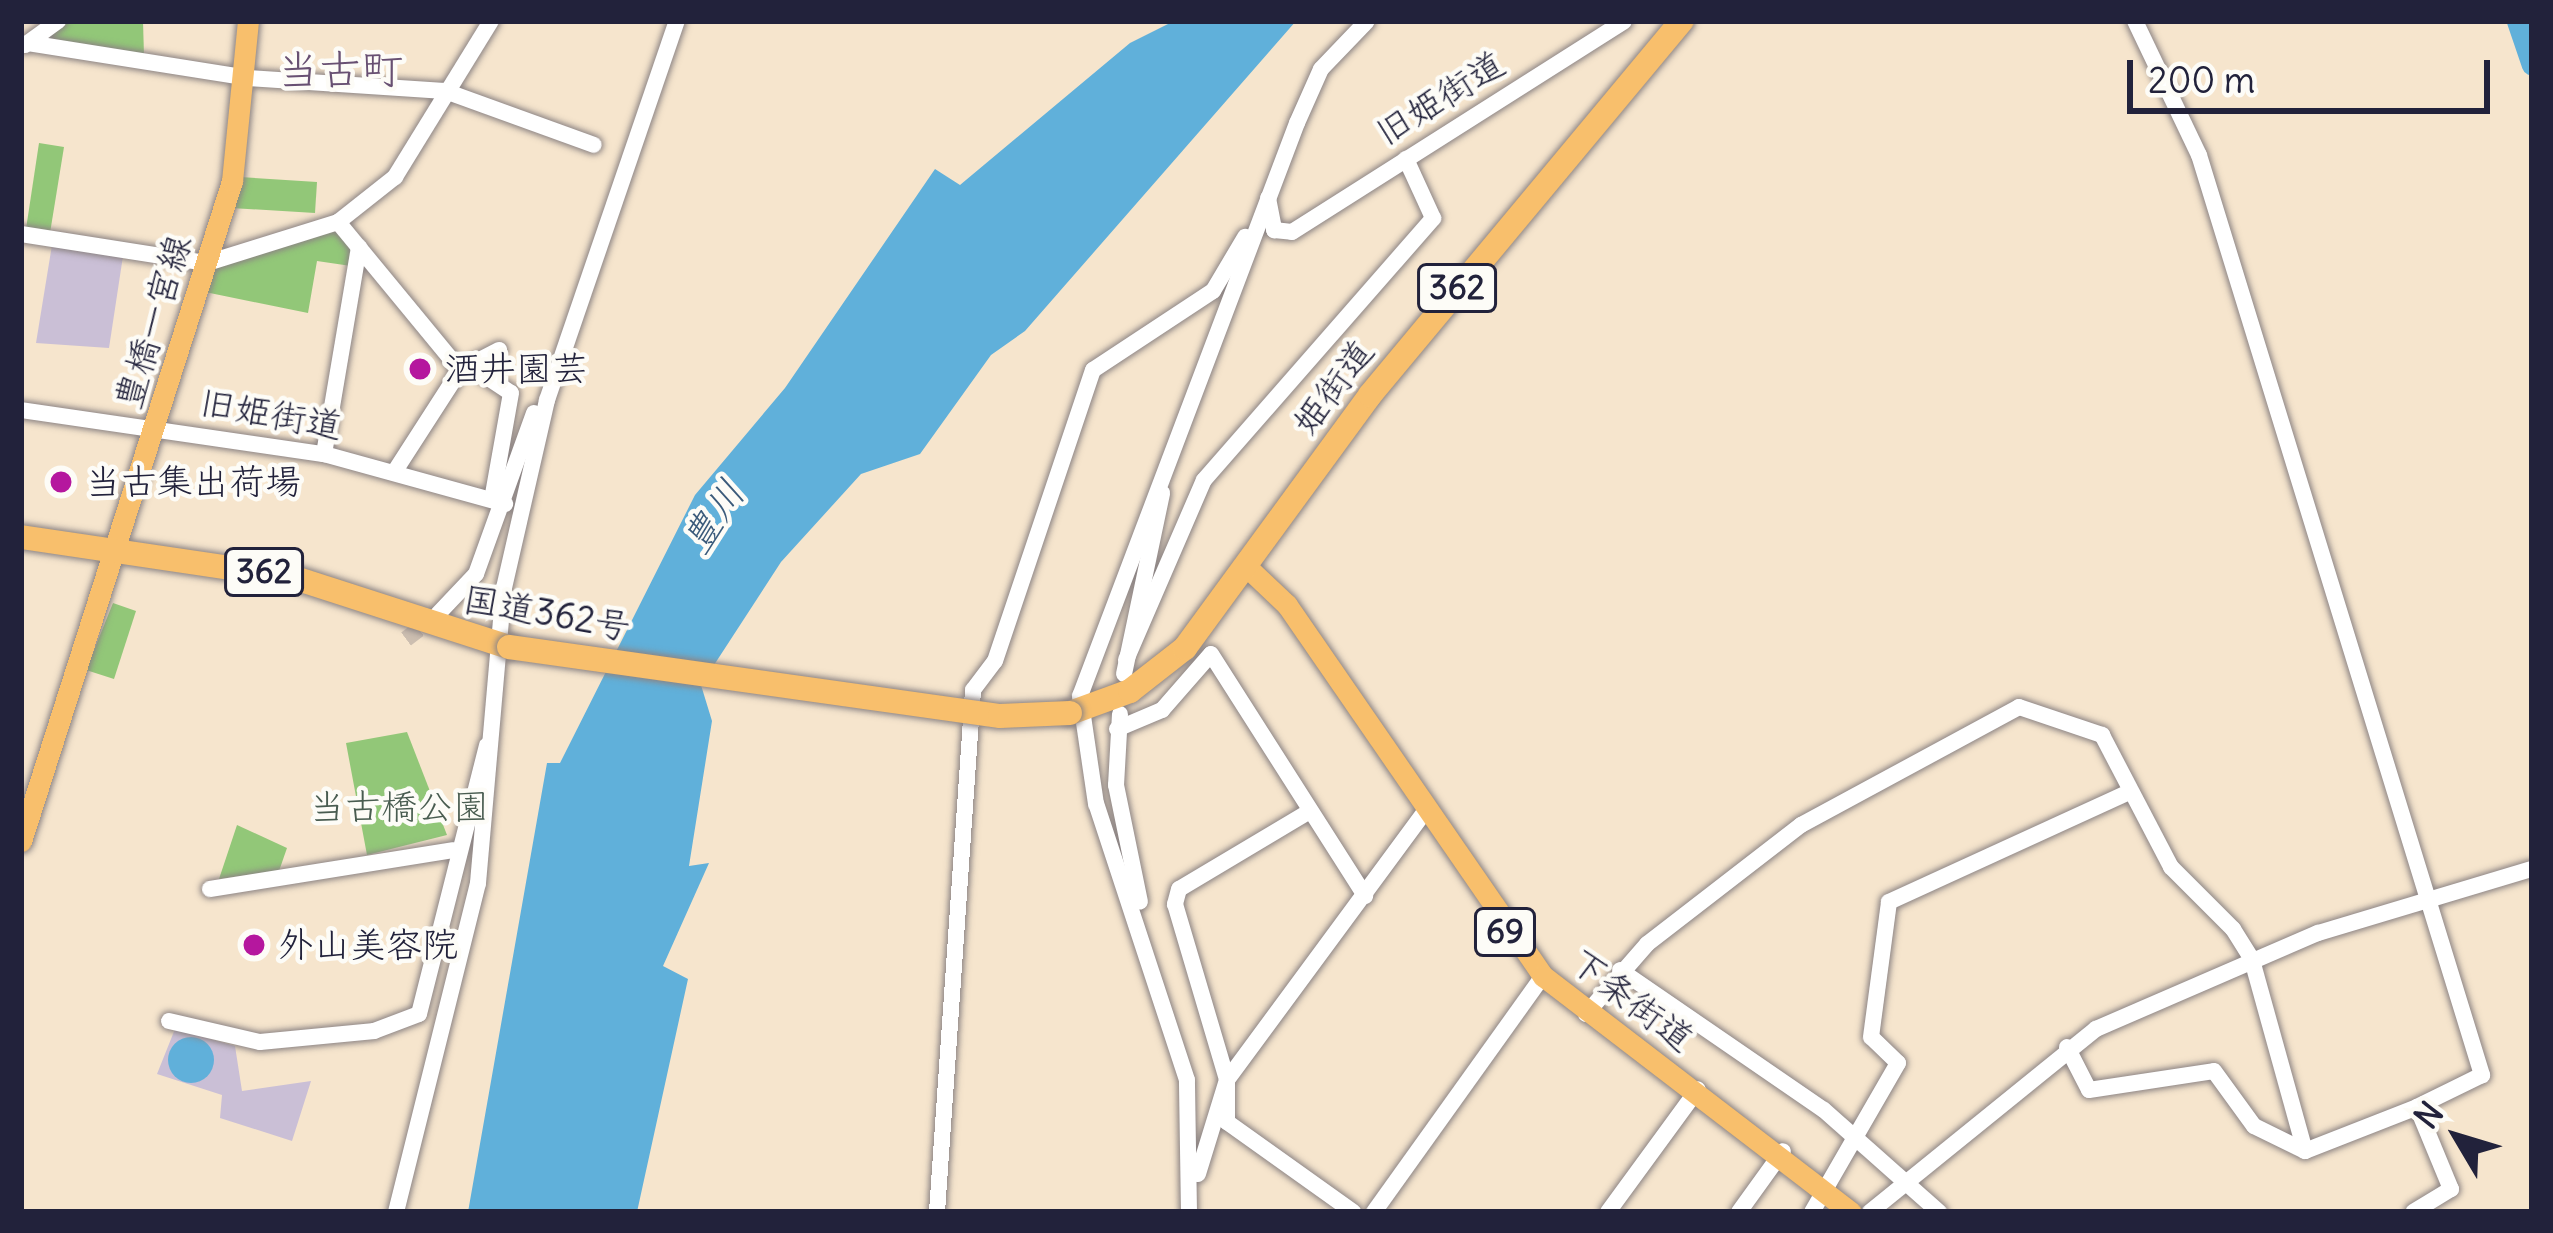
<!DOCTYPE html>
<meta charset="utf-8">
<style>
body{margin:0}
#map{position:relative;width:2553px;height:1233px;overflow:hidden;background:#f6e5cd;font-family:Delius,"Klee One",sans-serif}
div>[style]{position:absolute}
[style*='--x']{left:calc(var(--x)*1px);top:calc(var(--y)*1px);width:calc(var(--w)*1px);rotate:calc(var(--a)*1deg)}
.industrial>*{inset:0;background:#cabfd6}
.green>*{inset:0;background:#92c778}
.water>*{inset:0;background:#60b0da}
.round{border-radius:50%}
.river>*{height:21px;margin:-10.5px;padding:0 10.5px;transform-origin:10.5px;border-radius:10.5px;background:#60b0da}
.minor-tunnel>*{height:16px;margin-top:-8px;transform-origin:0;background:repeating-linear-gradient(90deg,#ccbeb0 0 16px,transparent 0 24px)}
.roads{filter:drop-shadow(0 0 3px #8c8484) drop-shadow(0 0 3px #8c8484)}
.minor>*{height:16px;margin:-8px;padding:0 8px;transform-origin:8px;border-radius:8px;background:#fff}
.major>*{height:21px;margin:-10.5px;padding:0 10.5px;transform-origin:10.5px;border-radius:10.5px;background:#f8bf6c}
.highway>*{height:24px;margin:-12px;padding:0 12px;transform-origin:12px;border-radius:12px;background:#f8bf6c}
.bridges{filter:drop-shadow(0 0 3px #8c8484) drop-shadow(0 0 3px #8c8484)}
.highway-bridge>*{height:24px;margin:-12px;padding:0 12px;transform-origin:12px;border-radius:12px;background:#f8bf6c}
.dots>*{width:33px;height:33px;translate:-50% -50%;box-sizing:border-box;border:6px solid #fdfcf7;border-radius:50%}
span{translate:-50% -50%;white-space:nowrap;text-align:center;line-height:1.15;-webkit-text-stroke:9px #fdfcf7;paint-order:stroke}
.shield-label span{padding:3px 9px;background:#fdfcf7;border:3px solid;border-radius:9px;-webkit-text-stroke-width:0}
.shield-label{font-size:33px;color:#22223b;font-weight:700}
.street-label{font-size:36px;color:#22223b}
.poi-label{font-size:36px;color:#22223b}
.left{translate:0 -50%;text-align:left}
.park-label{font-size:36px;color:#495c50}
.water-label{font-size:39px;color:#3b5b7b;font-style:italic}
.quarter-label{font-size:42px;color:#685072}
.frame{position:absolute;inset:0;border:24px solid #22223b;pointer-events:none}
.north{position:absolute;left:2397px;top:1077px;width:120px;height:120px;-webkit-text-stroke:9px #fdfcf7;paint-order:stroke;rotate:308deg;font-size:33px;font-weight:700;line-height:48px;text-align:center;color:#22223b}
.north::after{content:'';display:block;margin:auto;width:42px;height:54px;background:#22223b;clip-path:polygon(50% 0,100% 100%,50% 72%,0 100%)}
.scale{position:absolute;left:2127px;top:60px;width:363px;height:54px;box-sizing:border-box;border:6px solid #22223b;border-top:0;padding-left:15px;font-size:36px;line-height:42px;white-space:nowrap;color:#22223b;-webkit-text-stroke:9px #fdfcf7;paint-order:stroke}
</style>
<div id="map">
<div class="industrial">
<i style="clip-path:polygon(52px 245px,123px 256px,109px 348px,36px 343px)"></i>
<i style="clip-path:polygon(175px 1029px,235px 1046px,242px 1091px,311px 1081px,292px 1141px,220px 1118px,222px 1095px,157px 1074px)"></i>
</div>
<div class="green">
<i style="clip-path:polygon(69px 21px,143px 21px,144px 56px,44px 39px)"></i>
<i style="clip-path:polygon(39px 143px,64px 147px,50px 233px,26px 229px)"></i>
<i style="clip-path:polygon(240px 177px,317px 182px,315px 213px,231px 208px)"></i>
<i style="clip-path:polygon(333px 230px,354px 249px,351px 266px,317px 261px,308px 313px,205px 292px,213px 268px)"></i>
<i style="clip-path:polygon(113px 603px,136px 611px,114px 679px,86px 670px)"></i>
<i style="clip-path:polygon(407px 732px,447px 835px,367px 855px,346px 743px)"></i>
<i style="clip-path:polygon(237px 825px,287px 848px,279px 871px,219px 879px)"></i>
</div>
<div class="water">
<i style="clip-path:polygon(1174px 21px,1296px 21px,1025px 331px,991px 355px,920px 454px,861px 474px,781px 562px,701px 685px,712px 721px,689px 866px,709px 863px,663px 966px,688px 979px,637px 1212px,468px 1212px,547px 763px,560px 763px,695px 495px,785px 388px,935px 169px,960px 185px,1130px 43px)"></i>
<i class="round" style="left:168px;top:1037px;width:46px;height:46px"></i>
</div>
<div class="river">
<i style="--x:2517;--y:21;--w:46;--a:71.2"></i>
</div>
<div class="minor-tunnel">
<i style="--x:406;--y:639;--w:35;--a:-37"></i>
</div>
<div class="roads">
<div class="minor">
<i style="--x:2135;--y:21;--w:148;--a:64.5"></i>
<i style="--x:2199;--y:155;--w:963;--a:72.9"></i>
<i style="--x:2482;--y:1075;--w:72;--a:153.8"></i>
<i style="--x:2417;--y:1107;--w:89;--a:67.5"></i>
<i style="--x:2451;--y:1189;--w:44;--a:148.8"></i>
<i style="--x:28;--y:43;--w:223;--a:9"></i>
<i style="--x:248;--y:78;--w:197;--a:3.8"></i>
<i style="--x:445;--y:91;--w:158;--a:19.9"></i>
<i style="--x:25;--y:45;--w:41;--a:-36"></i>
<i style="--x:1268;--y:198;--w:33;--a:79"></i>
<i style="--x:1274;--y:230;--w:18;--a:6"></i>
<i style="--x:1292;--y:232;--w:393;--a:-32.4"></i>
<i style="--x:338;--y:222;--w:192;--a:50.5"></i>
<i style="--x:21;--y:234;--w:188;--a:8.9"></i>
<i style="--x:207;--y:263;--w:137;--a:-17.4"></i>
<i style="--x:338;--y:222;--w:73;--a:-38.3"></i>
<i style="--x:395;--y:177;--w:183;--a:-58.4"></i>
<i style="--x:475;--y:369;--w:43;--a:33.7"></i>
<i style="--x:511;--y:393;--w:103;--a:100.1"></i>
<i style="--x:21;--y:410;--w:306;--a:8.3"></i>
<i style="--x:324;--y:454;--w:188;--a:15.4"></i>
<i style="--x:324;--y:454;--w:210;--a:-80.4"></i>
<i style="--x:395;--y:471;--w:120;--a:-57.2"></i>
<i style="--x:460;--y:370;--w:44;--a:-27.1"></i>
<i style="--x:438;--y:614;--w:55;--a:-46.5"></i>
<i style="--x:476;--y:574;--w:171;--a:-70.2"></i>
<i style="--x:1126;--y:660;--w:196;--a:-66.6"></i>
<i style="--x:1204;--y:480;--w:348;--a:-48.8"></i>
<i style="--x:1433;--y:218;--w:65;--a:-114.6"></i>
<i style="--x:1124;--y:674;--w:185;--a:-78.1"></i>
<i style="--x:1120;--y:714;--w:71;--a:93.2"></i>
<i style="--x:1116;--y:785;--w:119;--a:78.4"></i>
<i style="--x:1117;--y:729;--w:49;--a:-22.9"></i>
<i style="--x:1162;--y:710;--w:74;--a:-48.8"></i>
<i style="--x:1211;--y:654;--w:287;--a:57.5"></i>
<i style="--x:1310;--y:811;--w:152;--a:149.2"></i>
<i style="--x:1179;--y:889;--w:16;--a:105"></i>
<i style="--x:1175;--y:904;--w:184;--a:73.5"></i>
<i style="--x:1227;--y:1080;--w:42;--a:90"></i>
<i style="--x:1227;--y:1122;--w:155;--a:35.5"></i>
<i style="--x:210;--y:889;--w:246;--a:-9.1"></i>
<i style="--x:1620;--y:970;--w:247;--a:34.5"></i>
<i style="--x:1824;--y:1110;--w:154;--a:41.6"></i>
<i style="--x:1586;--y:1014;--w:93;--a:-48.9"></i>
<i style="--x:1647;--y:944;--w:195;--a:-37.7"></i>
<i style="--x:1801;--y:825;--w:248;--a:-28.4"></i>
<i style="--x:2019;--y:707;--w:88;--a:18.6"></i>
<i style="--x:2102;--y:735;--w:149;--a:62.4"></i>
<i style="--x:2171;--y:867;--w:88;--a:45"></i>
<i style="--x:2233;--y:929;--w:36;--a:58"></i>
<i style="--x:2252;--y:960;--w:198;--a:74.5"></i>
<i style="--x:169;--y:1021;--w:93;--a:13"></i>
<i style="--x:260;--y:1042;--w:115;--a:-5.5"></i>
<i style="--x:374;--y:1031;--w:48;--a:-20.7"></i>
<i style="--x:419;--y:1014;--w:277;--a:-75.8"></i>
<i style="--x:2067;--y:1047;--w:48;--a:62.9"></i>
<i style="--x:2089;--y:1090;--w:126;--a:-8.6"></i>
<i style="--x:2214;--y:1071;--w:68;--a:54"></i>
<i style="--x:2254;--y:1126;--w:57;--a:26.1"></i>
<i style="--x:2305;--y:1151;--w:120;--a:-21.4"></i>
<i style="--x:1198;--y:1174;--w:98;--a:-72.9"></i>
<i style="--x:1227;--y:1080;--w:332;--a:-53.6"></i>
<i style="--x:396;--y:1212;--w:339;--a:-76"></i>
<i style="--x:478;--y:883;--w:296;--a:-85"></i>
<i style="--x:504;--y:588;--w:193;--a:-77.1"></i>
<i style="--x:547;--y:400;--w:401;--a:-71.1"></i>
<i style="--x:937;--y:1212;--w:523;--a:-86.05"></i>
<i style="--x:973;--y:690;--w:36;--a:-53"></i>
<i style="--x:995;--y:661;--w:307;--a:-71.4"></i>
<i style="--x:1093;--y:370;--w:144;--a:-33.4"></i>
<i style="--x:1213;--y:291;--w:63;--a:-59.3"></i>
<i style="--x:1189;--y:1212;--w:132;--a:-90.9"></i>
<i style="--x:1187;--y:1080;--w:291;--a:-108.2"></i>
<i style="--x:1096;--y:804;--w:109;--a:-98.4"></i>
<i style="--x:1080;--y:696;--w:613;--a:-69.26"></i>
<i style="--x:1297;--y:123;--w:59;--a:-66"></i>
<i style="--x:1321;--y:69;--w:66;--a:-46.2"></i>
<i style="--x:1374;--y:1212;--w:290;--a:-54.4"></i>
<i style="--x:1608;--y:1212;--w:152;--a:-53.8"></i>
<i style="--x:1739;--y:1212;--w:75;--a:-54.2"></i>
<i style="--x:1812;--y:1212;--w:172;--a:-60"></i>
<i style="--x:1898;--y:1063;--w:37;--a:-136"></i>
<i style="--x:1871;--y:1037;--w:136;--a:-82.4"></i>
<i style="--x:1889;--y:902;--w:264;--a:-24.6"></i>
<i style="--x:1870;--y:1212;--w:291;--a:-39"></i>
<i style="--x:2096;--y:1029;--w:242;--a:-23.4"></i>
<i style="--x:2318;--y:933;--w:223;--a:-16.7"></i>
</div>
<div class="major">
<i style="--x:1248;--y:568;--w:54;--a:43.5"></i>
<i style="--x:1287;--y:605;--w:451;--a:55.4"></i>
<i style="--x:1543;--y:976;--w:388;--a:37.5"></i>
<i style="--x:21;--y:841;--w:693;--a:-72.27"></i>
<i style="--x:232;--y:181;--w:161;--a:-84.3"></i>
</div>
<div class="highway">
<i style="--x:21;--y:537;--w:274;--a:8.4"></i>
<i style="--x:292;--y:577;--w:228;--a:17.9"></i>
<i style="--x:1070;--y:713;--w:64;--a:-20.1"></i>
<i style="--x:1130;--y:691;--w:70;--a:-38"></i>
<i style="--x:1185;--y:648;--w:313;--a:-53.8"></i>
<i style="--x:1370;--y:395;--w:487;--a:-50.2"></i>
</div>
</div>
<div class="bridges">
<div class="highway-bridge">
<i style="--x:509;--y:647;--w:496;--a:8"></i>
<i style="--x:1000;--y:716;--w:70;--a:-2.5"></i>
</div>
</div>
<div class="dots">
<i style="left:420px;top:369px;background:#b5179e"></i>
<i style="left:61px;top:482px;background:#b5179e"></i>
<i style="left:254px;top:945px;background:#b5179e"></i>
</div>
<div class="shield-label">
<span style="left:1457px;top:288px">362</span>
<span style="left:264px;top:572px">362</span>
<span style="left:1505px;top:932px">69</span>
</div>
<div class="street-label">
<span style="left:1440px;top:98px;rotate:-32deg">旧姫街道</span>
<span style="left:153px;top:322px;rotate:-73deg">豊橋一宮線</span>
<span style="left:1333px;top:387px;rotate:-53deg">姫街道</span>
<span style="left:271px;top:414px;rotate:10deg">旧姫街道</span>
<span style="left:547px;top:613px;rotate:10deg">国道362号</span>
<span style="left:1632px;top:1000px;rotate:37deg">下条街道</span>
</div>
<div class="poi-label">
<span class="left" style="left:444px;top:369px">酒井園芸</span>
<span class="left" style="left:85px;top:482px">当古集出荷場</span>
<span class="left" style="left:278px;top:945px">外山美容院</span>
</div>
<div class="park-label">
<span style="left:399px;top:807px">当古橋公園</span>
</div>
<div class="water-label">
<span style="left:714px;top:517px;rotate:-56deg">豊川</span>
</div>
<div class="quarter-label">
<span style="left:340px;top:69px">当古町</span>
</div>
<div class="frame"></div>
<div class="north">N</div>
<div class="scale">200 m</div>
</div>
